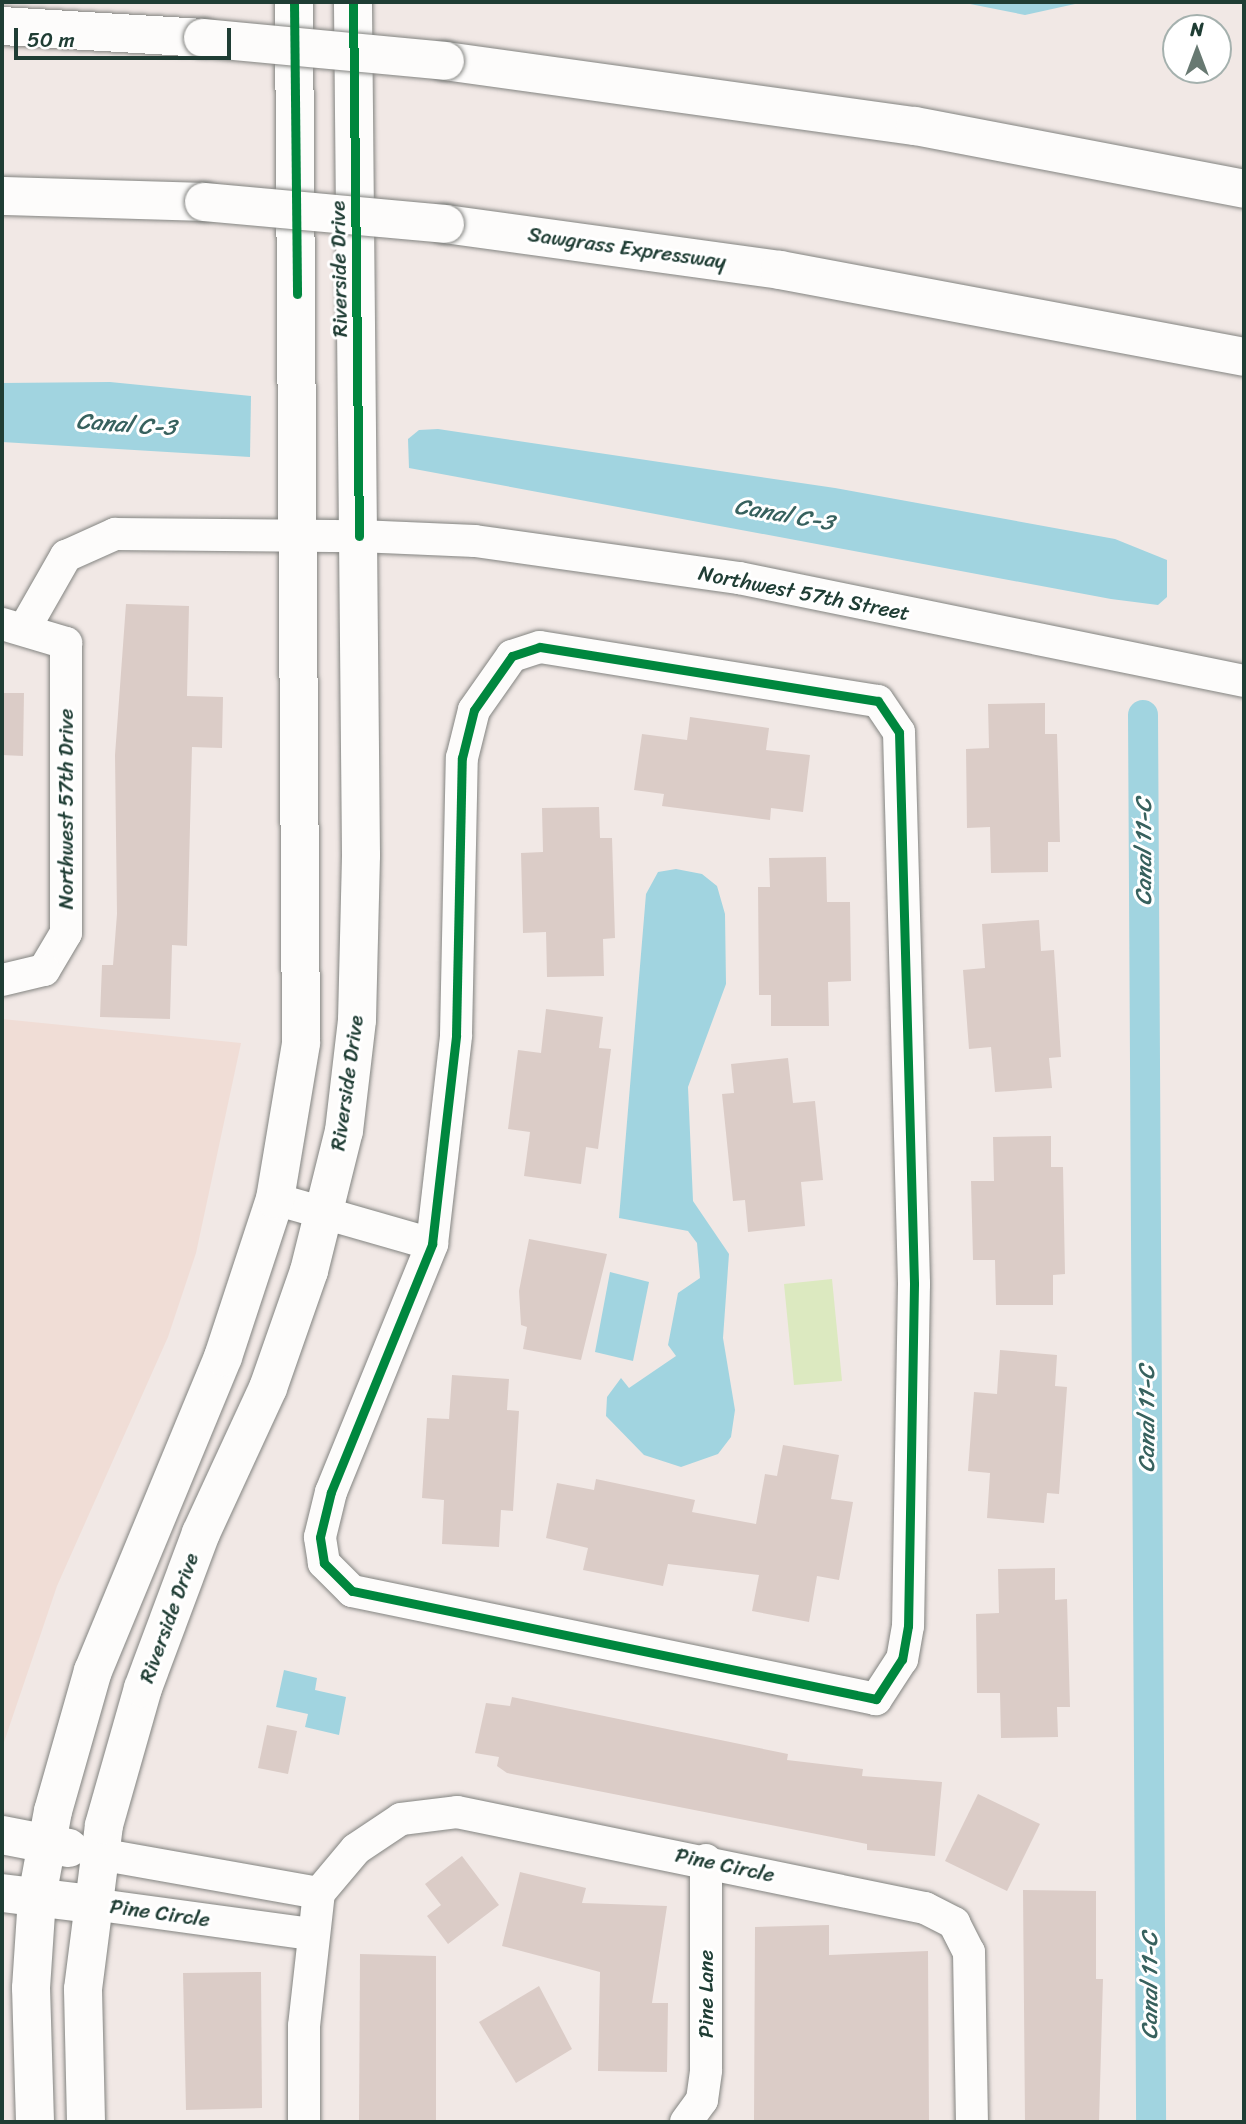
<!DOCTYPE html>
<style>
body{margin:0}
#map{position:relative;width:1246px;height:2124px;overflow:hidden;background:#f1e8e5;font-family:Sriracha,sans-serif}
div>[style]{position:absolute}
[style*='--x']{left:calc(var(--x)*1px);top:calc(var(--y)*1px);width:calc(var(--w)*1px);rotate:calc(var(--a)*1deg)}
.built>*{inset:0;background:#f0ddd6}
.green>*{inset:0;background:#dce9c0}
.water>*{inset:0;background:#a1d4e0}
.canal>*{height:30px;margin:-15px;padding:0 15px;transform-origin:15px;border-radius:15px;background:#a1d4e0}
.building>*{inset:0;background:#dbccc7}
.roads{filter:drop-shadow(0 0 2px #838481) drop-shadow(0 0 2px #838481)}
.minor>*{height:32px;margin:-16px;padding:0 16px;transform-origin:16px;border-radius:16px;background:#fdfcfb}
.tertiary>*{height:38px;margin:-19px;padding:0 19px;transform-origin:19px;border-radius:19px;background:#fdfcfb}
.motorway>*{height:38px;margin:-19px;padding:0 19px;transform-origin:19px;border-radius:19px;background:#fdfcfb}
.bridges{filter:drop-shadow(0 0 2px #838481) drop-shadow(0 0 2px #838481)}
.motorway-bridge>*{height:38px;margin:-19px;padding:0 19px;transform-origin:19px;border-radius:19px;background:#fdfcfb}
.cycleway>*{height:9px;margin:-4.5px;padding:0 4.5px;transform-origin:4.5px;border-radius:4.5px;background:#00873e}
span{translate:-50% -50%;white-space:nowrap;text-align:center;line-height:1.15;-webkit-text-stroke:6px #fff;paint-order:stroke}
.street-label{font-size:21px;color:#1f3d34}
.water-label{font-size:23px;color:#37615e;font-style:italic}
.frame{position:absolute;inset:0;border:4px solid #1f3d34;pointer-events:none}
.north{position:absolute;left:1162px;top:14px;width:70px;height:70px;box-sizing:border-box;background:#fff;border:2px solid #a5b1ae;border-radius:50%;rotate:0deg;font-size:19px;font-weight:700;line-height:28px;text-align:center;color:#1f3d34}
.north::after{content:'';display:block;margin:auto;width:24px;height:32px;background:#687972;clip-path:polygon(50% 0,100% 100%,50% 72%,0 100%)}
.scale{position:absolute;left:14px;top:28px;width:217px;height:32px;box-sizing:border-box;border:4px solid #1f3d34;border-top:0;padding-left:9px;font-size:21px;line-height:24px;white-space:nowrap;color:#1f3d34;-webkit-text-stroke:5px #fff;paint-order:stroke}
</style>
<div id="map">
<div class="built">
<i style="clip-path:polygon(2px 1019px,241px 1043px,196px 1253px,168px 1337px,57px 1586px,2px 1748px)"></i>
</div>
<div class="green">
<i style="clip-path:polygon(832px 1279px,842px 1381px,794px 1385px,784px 1284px)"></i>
</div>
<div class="water">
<i style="clip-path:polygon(960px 2px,1084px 2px,1025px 15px)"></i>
<i style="clip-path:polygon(110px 382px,251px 396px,250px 457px,2px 442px,2px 383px)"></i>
<i style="clip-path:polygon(438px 429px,835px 488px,1115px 539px,1167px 560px,1167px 597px,1158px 605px,1111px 599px,409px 468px,408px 439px,419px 430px)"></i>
<i style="clip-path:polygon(676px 869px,702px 874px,717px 886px,725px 914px,726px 984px,688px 1087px,693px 1201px,729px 1254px,723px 1338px,735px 1410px,731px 1437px,718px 1454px,681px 1467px,644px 1455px,606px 1416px,607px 1397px,621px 1378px,629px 1388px,676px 1356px,668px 1345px,678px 1293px,700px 1278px,697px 1243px,688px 1231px,619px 1218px,646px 894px,658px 872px)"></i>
<i style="clip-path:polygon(610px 1272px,649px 1282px,633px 1361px,595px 1352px)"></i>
<i style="clip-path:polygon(284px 1670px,317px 1678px,315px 1690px,346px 1697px,339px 1735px,305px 1727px,308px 1714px,276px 1707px)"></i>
</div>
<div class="canal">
<i style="--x:1143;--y:715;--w:1407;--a:89.67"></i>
</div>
<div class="building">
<i style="clip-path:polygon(126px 604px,189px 606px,187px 696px,223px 697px,222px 748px,192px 747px,187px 946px,172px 945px,170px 1019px,100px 1017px,102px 965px,113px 965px,117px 914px,115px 755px)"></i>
<i style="clip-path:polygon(2px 693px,24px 693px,23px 756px,2px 755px)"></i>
<i style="clip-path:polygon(1045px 703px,1045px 734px,1057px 734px,1060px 842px,1048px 842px,1048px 872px,991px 873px,990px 827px,967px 828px,966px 749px,989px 748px,988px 704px)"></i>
<i style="clip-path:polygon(690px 717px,769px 728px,766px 750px,810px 755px,803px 812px,771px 808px,770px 820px,662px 806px,664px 794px,634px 790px,642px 734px,687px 740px)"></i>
<i style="clip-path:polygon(599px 807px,600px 838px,612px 838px,615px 938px,603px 939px,604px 976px,547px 977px,546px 932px,523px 933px,521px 853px,543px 852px,542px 808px)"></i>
<i style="clip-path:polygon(826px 857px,827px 902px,850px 902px,851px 981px,828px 982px,829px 1026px,771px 1026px,771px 995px,759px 995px,758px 887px,770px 887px,769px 858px)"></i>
<i style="clip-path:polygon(1039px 920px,1041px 951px,1054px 950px,1061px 1057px,1049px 1058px,1052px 1088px,995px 1092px,991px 1047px,969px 1049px,963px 970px,985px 968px,982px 924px)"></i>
<i style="clip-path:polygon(546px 1009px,603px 1017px,599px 1048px,611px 1049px,598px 1149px,586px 1147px,581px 1184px,524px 1176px,530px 1132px,508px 1129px,518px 1050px,541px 1053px)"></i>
<i style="clip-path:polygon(788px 1058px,793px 1103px,815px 1101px,823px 1180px,801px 1182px,805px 1226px,748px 1232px,745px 1200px,733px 1201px,722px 1094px,734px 1093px,731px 1064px)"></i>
<i style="clip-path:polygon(1051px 1136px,1051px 1167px,1063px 1167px,1065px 1274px,1053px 1275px,1053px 1305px,996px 1305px,995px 1260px,973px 1260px,971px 1181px,994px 1181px,993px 1137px)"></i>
<i style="clip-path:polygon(529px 1239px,607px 1254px,581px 1360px,523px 1349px,527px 1327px,521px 1325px,519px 1291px)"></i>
<i style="clip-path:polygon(1000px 1350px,1057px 1355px,1055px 1386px,1067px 1387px,1059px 1494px,1047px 1493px,1044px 1523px,987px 1518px,990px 1473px,968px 1471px,974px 1392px,997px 1394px)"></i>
<i style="clip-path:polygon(452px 1375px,509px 1379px,507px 1410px,519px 1411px,513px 1511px,501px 1510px,499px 1547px,442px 1544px,444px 1500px,422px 1498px,427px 1418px,449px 1419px)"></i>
<i style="clip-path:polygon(783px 1445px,839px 1455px,831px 1499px,853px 1502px,839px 1580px,817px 1576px,809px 1622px,752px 1611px,759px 1575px,668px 1564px,663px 1586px,583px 1570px,588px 1548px,546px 1538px,557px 1483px,594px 1490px,596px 1479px,695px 1500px,692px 1512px,756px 1524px,765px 1474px,777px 1476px)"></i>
<i style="clip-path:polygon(1055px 1568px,1055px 1600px,1067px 1599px,1070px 1707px,1057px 1707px,1058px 1737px,1001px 1738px,1000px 1693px,977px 1693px,976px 1614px,999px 1613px,998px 1569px)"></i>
<i style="clip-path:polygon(512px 1697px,788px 1754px,787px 1760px,863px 1769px,862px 1776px,942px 1782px,935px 1856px,867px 1850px,867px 1844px,507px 1773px,497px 1766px,499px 1757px,475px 1753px,486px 1703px,510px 1706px)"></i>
<i style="clip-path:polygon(267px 1725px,297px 1731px,288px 1774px,258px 1768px)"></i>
<i style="clip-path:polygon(978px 1794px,1040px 1824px,1007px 1891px,945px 1861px)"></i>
<i style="clip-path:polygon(462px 1856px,499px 1905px,448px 1944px,427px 1916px,441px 1905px,425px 1884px)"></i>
<i style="clip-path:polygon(520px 1872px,586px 1888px,582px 1903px,667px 1906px,652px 2003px,668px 2003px,667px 2072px,598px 2071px,600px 1972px,502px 1946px)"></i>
<i style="clip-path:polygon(1023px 1890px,1096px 1891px,1096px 1979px,1103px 1979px,1099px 2122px,1025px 2122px)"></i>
<i style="clip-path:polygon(829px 1925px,829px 1955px,928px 1951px,929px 2122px,754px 2122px,755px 1927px)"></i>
<i style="clip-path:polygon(360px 1954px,436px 1956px,436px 2122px,359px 2122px)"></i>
<i style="clip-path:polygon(261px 1972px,262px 2108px,186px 2110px,183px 1973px)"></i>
<i style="clip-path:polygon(539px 1986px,572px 2049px,516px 2083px,479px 2022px)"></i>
</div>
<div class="roads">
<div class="minor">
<i style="--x:2;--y:624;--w:67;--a:16.5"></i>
<i style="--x:66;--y:643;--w:290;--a:90"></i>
<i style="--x:66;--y:933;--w:43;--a:120.7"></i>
<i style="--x:44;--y:970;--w:43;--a:166.6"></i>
<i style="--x:26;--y:626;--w:81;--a:-60.3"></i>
<i style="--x:66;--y:556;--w:54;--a:-24.2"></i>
<i style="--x:115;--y:534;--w:244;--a:0.5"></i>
<i style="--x:359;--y:536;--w:116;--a:2.5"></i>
<i style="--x:475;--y:541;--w:267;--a:8"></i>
<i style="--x:739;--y:578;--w:515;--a:11.53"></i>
<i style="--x:540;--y:647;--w:342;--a:9.1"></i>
<i style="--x:878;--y:701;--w:37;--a:56"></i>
<i style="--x:899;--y:732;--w:552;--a:88.44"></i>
<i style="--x:914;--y:1284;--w:342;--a:91"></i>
<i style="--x:908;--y:1626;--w:34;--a:100"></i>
<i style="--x:902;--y:1659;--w:48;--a:123"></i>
<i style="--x:876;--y:1699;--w:535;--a:-168.35"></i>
<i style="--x:352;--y:1591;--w:40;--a:-135"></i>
<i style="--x:324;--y:1563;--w:26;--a:-99"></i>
<i style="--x:320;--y:1537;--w:46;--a:-76.3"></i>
<i style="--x:331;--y:1492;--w:268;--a:-67.8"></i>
<i style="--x:432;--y:1244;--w:210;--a:-83.4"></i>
<i style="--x:456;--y:1035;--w:277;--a:-88.8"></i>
<i style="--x:462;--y:758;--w:49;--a:-76"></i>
<i style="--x:474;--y:710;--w:66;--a:-54.9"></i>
<i style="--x:512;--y:656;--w:29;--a:-18"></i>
<i style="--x:275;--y:1199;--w:163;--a:16"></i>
<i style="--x:99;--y:1854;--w:223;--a:10.1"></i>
<i style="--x:92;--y:1904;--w:222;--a:7.8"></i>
<i style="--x:304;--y:2122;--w:96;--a:-90"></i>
<i style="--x:304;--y:2026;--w:134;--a:-83.6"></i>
<i style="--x:319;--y:1893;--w:57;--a:-49.9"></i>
<i style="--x:356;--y:1849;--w:54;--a:-33.7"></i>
<i style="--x:401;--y:1819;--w:56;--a:-7.1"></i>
<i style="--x:457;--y:1812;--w:478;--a:11.6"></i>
<i style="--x:925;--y:1908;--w:33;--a:27"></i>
<i style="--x:954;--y:1923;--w:33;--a:63"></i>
<i style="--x:969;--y:1952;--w:170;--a:89"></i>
<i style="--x:686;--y:2122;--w:27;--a:-54"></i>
<i style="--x:702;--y:2100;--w:30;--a:-82"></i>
<i style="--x:706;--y:2070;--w:210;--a:-90"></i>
</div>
<div class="tertiary">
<i style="--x:2;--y:1835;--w:68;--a:11"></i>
<i style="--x:2;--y:1893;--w:91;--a:7"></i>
<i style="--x:35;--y:2122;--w:134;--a:-91.7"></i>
<i style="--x:31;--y:1988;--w:91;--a:-86.2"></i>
<i style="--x:37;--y:1897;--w:87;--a:-79.5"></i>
<i style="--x:53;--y:1811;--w:146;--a:-74.1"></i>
<i style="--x:93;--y:1671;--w:340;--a:-67.5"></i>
<i style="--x:223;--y:1357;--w:166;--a:-71.8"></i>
<i style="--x:275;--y:1199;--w:158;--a:-80.5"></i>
<i style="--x:301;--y:1043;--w:1041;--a:-90.39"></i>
<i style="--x:86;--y:2122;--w:133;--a:-91.3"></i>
<i style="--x:83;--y:1989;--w:165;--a:-82.7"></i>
<i style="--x:104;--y:1825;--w:142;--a:-74.1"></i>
<i style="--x:143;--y:1688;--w:165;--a:-69.5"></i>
<i style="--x:201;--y:1533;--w:160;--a:-65.2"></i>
<i style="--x:268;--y:1388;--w:124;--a:-70.7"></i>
<i style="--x:309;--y:1271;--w:144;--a:-76"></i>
<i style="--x:344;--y:1131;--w:112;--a:-83.3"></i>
<i style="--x:357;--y:1020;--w:165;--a:-88.6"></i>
<i style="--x:361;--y:855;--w:853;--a:-90.54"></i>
</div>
<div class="motorway">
<i style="--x:2;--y:26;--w:201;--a:3.4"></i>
<i style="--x:445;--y:61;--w:474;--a:7.9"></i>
<i style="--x:915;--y:126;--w:335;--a:10.8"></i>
<i style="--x:2;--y:196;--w:202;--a:1.7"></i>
<i style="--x:445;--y:224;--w:338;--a:7.8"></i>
<i style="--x:780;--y:270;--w:472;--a:10.6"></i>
</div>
</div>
<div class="bridges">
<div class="motorway-bridge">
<i style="--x:203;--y:38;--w:243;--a:5.4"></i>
<i style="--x:204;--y:202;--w:242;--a:5.2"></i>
</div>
</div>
<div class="cycleway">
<i style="--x:294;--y:2;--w:292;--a:89.4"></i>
<i style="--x:353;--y:2;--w:534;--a:89.36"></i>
<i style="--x:540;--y:647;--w:342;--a:9.1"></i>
<i style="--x:878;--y:701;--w:37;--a:56"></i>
<i style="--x:899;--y:732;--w:552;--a:88.44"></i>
<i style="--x:914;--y:1284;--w:342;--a:91"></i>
<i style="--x:908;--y:1626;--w:34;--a:100"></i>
<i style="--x:902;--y:1659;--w:48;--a:123"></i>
<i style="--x:876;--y:1699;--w:535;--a:-168.35"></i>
<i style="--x:352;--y:1591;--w:40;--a:-135"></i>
<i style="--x:324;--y:1563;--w:26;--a:-99"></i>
<i style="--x:320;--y:1537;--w:46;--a:-76.3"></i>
<i style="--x:331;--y:1492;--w:268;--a:-67.8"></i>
<i style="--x:432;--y:1244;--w:210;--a:-83.4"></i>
<i style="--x:456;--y:1035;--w:277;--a:-88.8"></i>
<i style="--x:462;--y:758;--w:49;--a:-76"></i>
<i style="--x:474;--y:710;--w:66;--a:-54.9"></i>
<i style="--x:512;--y:656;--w:29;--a:-18"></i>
</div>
<div class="street-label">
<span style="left:627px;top:248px;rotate:8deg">Sawgrass Expressway</span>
<span style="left:339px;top:269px;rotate:-91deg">Riverside Drive</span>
<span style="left:804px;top:593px;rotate:11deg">Northwest 57th Street</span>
<span style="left:66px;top:809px;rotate:-90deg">Northwest 57th Drive</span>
<span style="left:347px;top:1083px;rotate:-82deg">Riverside Drive</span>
<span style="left:169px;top:1618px;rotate:-70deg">Riverside Drive</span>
<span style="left:725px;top:1865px;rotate:12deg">Pine Circle</span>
<span style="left:160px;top:1913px;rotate:8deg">Pine Circle</span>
<span style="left:706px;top:1994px;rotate:-90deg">Pine Lane</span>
</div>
<div class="water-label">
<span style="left:126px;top:425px;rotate:4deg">Canal C-3</span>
<span style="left:784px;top:515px;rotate:10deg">Canal C-3</span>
<span style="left:1144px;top:852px;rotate:-90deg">Canal 11-C</span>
<span style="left:1147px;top:1419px;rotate:-90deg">Canal 11-C</span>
<span style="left:1150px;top:1986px;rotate:-90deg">Canal 11-C</span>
</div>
<div class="frame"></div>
<div class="north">N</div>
<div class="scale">50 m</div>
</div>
